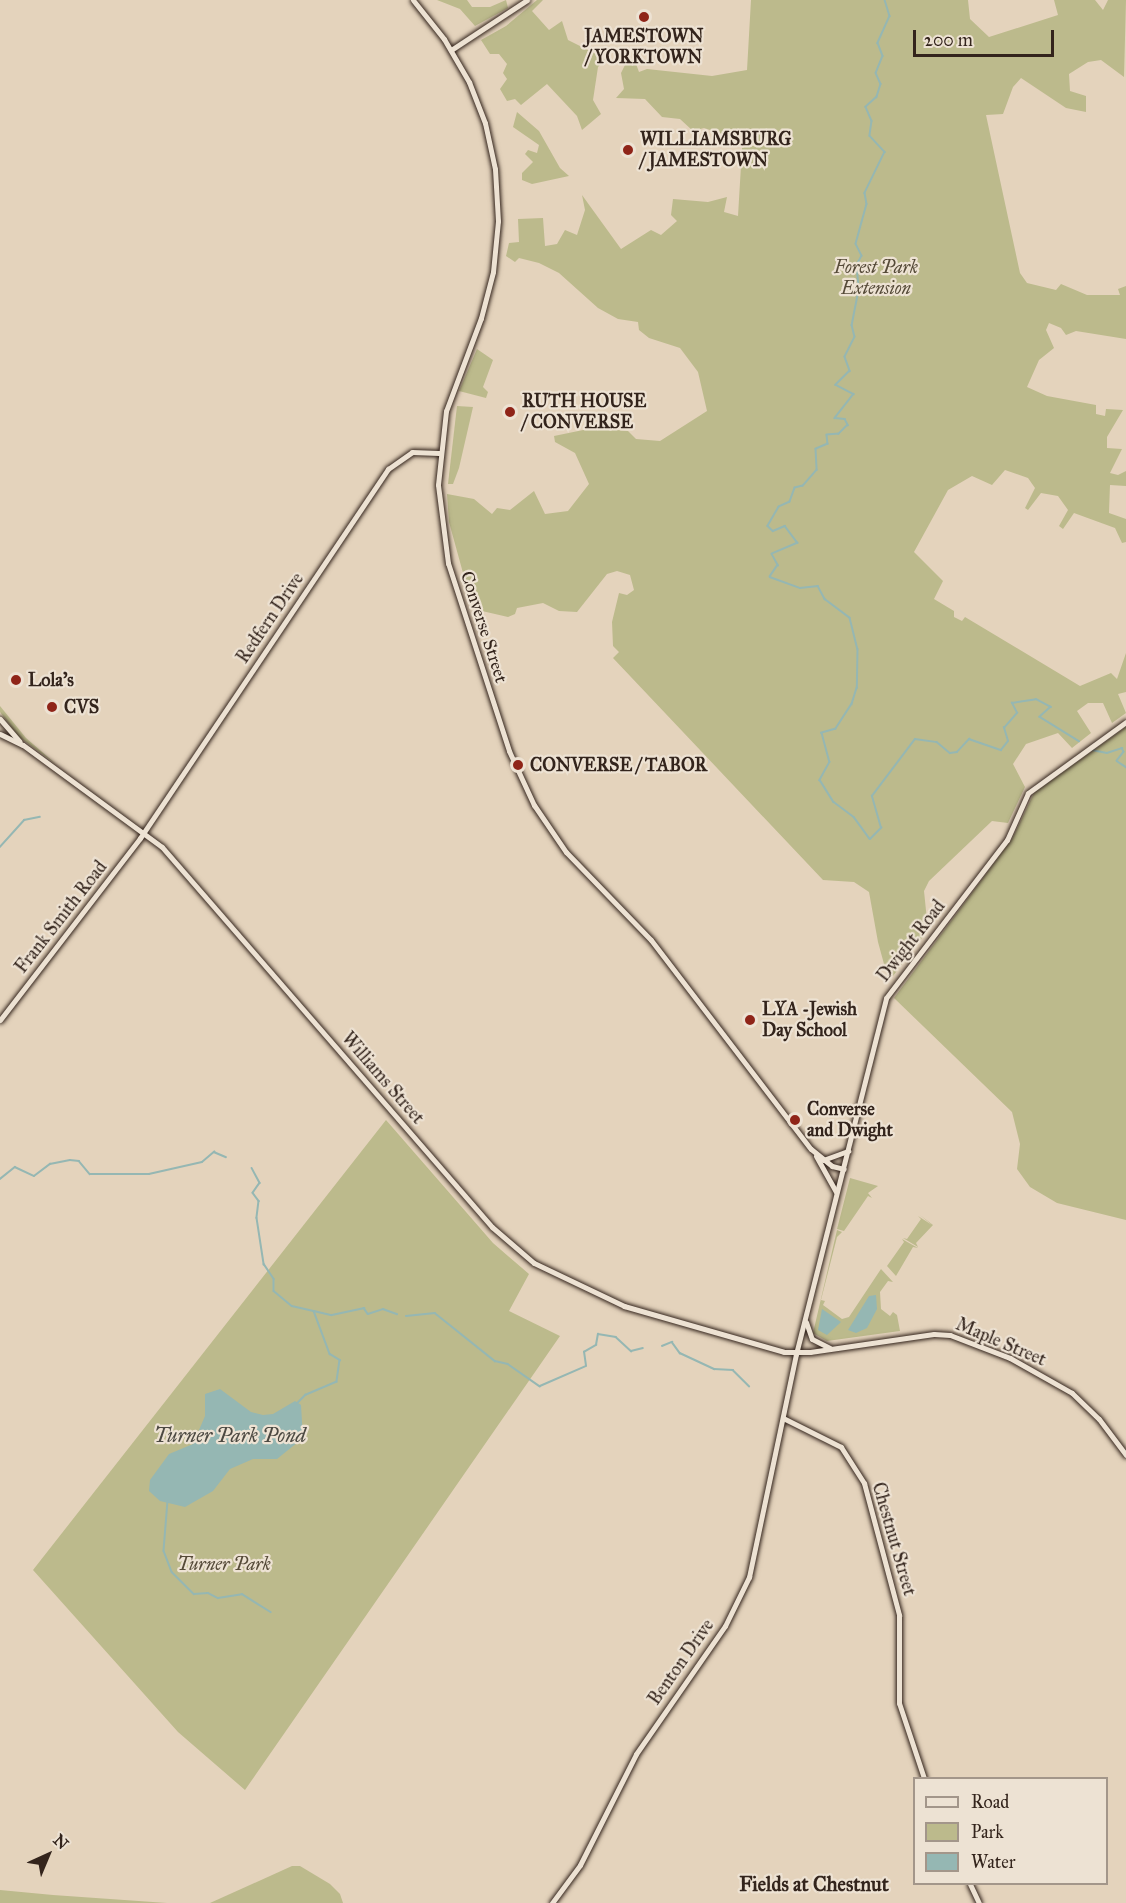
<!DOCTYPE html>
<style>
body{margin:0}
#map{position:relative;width:1126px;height:1903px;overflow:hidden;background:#e4d3bc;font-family:"IM FELL Great Primer",serif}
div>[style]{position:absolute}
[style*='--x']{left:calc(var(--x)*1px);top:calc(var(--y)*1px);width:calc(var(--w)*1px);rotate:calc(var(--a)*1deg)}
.green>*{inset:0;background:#bcba8c}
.water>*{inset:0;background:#95b7b3}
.stream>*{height:1.5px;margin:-0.75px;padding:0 0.75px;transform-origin:0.75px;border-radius:0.75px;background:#95b7b3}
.roads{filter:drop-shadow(0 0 2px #33241c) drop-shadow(0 0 2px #33241c)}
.secondary>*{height:5px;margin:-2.5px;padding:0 2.5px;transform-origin:2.5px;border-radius:2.5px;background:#ede2d3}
.dots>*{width:16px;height:16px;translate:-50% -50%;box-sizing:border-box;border:3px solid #ede2d3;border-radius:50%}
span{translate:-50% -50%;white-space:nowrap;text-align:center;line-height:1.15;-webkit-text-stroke:4.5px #ede2d3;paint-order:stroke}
.poi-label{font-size:18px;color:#33241c;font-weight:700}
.left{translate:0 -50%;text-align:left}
.park-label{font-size:18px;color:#554a38;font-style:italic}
.street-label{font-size:18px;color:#33241c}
.water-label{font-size:20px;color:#4c4942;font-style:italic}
.neighbourhood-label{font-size:20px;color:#33241c;font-weight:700}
.legend{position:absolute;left:913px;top:1777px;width:195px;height:108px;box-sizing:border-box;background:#ede2d3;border:2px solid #a3968a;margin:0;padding:8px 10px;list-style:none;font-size:18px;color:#33241c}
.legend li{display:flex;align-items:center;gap:12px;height:30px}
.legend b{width:30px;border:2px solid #a3968a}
.north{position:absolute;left:18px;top:1825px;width:60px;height:60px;-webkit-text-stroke:4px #ede2d3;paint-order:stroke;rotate:44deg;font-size:16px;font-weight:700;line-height:24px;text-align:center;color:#33241c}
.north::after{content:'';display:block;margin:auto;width:21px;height:27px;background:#33241c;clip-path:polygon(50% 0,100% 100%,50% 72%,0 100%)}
.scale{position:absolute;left:913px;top:30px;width:141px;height:27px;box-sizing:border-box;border:3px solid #33241c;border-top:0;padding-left:8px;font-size:18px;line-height:21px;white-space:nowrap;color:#33241c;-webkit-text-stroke:4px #ede2d3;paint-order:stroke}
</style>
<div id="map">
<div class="green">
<i style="clip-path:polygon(437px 0,467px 0,472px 7px,490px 7px,506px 0,508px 8px,475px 26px,460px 9px)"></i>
<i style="clip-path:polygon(537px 0,543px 0,532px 11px,549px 30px,562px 21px,568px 40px,606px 59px,598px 67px,593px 100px,601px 114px,582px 130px,577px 116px,547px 84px,521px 105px,515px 99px,507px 101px,500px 89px,507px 79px,503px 73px,507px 64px,499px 54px,490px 54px,481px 40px,506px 26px)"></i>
<i style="clip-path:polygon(751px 0,968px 0,970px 19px,989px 37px,1058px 15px,1054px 0,1095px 0,1103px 10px,1108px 0,1126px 0,1124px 77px,1101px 60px,1088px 62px,1069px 74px,1070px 91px,1086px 96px,1086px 112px,1066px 108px,1021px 78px,1013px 87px,1003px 114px,986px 115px,1020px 273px,1027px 283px,1056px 290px,1061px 284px,1087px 295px,1120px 295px,1118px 289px,1126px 286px,1126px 339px,1076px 331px,1066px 335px,1061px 328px,1049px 323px,1046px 330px,1054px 348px,1039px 360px,1027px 387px,1047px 396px,1096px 405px,1096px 414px,1105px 416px,1106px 409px,1123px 410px,1107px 437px,1107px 448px,1122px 449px,1110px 473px,1118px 475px,1126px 471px,1126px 486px,1110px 485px,1109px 513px,1126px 519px,1126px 542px,1122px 543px,1115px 528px,1074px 513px,1063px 529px,1059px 526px,1068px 510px,1058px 496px,1041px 493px,1028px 510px,1025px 508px,1035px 488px,1028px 478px,1005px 470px,992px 485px,972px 476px,948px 490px,914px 552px,943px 581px,934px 599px,954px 611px,954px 617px,962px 621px,965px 617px,1080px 686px,1111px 673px,1117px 679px,1126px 653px,1126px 692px,1118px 694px,1126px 713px,1112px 723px,1103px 703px,1088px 703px,1077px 711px,1091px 733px,1072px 748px,1058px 733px,1026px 744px,1013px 764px,1025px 787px,1008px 823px,992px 821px,929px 881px,924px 891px,928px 930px,893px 976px,884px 964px,878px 942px,869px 892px,854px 882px,823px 880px,613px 658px,619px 652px,613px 646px,612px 622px,619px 593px,627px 595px,634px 590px,630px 575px,617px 571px,607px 574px,577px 612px,559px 611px,543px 603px,517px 608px,515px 614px,508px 617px,482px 611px,474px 613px,449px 522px,447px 494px,474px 499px,492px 514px,497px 508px,510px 510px,534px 491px,545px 514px,568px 511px,589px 484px,575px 453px,555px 442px,554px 436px,593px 428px,628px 431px,636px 439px,660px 441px,707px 411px,698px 372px,680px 348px,649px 338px,639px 330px,638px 322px,618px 319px,598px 308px,559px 273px,539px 263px,519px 258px,515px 262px,506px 256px,509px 243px,519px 242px,518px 219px,543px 218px,545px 246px,557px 244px,565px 230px,577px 235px,585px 210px,582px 195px,621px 249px,651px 230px,661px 235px,677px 221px,671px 215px,673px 199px,708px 202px,727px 197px,724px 212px,738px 216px,743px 132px,738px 130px,728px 136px,704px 128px,693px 131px,680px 119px,662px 117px,645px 99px,616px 98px,624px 89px,621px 73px,626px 63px,636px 64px,639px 72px,647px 69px,712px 76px,747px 70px)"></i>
<i style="clip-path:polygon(517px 112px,539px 131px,560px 168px,569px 176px,532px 184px,522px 180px,522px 173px,533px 162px,525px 154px,528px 150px,537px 153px,539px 145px,513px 127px)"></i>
<i style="clip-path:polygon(477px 349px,493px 360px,483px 387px,488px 392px,486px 398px,459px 391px)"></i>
<i style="clip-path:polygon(457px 406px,473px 407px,459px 468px,453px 484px,448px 484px)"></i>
<i style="clip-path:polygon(0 706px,26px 738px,56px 764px,19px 737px,0 712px)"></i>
<i style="clip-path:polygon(1126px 727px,1126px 1220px,1057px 1203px,1030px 1187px,1017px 1169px,1020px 1144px,1012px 1112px,894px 998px,1012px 839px,1034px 793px)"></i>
<i style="clip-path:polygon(386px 1120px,493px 1243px,529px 1274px,509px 1311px,560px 1336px,245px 1790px,178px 1732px,33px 1570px)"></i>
<i style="clip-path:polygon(850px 1178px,878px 1186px,868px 1193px,872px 1198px,868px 1196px,844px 1231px,837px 1229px)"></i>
<i style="clip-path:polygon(920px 1215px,933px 1225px,916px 1243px,918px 1247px,903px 1238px,907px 1239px,921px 1219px,918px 1216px,932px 1225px)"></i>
<i style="clip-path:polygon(837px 1230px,842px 1232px,837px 1237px,821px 1300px,825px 1301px,823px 1305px,842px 1319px,849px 1317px,881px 1269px,893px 1282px,888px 1281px,880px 1292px,881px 1309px,890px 1316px,893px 1312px,897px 1315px,900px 1331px,827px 1341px,813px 1333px)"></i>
<i style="clip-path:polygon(902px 1239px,918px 1248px,913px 1247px,896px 1276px,887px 1266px,904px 1242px)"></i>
<i style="clip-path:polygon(292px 1866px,300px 1866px,330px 1884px,340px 1894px,343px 1903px,210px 1903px)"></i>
<i style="clip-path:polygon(0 1890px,53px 1895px,167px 1903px,0 1903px)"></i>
</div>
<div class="water">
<i style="clip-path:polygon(876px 1295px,877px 1309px,867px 1328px,856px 1333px,848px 1330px,869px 1296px)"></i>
<i style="clip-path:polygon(822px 1309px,841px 1322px,827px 1335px,818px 1330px)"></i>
<i style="clip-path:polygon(220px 1389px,251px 1412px,263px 1415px,273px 1414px,295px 1401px,301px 1405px,303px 1438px,277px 1459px,253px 1459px,230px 1469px,213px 1491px,185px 1507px,160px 1501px,149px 1491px,150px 1480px,169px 1454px,193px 1444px,205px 1416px,205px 1394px)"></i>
</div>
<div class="stream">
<i style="--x:885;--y:0;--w:17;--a:73"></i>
<i style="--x:890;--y:16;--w:30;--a:114"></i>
<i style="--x:878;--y:43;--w:14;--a:69"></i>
<i style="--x:883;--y:56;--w:18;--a:112"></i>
<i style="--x:876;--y:73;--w:12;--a:66"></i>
<i style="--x:881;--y:84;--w:14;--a:107"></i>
<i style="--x:877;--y:97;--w:15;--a:138"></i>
<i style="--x:866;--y:107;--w:15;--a:67"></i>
<i style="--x:872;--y:121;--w:15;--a:98"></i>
<i style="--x:870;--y:136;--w:22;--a:47"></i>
<i style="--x:885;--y:152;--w:46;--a:116"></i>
<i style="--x:865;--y:193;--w:11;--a:80"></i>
<i style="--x:867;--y:204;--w:41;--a:105.4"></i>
<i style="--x:856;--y:244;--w:13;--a:63"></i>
<i style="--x:862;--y:256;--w:10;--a:119"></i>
<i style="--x:857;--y:265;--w:25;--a:85"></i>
<i style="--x:859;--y:290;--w:36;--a:101"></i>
<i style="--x:852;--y:325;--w:12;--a:76"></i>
<i style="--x:855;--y:337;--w:22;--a:117"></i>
<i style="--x:845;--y:357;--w:15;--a:70"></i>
<i style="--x:850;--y:371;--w:20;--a:135"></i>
<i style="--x:836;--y:385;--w:20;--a:27"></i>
<i style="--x:854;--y:394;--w:31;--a:128"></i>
<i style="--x:835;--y:418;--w:10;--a:6"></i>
<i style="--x:845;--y:419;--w:7;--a:63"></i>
<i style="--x:848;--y:425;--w:13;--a:135"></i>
<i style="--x:839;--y:434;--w:12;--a:175"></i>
<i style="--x:827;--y:435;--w:9;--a:84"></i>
<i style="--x:828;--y:444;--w:13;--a:157"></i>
<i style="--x:816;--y:449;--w:21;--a:87"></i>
<i style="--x:817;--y:470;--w:21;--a:131"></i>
<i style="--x:803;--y:486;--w:8;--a:166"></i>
<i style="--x:795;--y:488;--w:15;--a:110"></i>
<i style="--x:790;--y:502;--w:12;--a:156"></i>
<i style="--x:779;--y:507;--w:22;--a:120"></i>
<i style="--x:768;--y:526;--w:7;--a:45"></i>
<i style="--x:773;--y:531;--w:13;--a:-23"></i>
<i style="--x:785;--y:526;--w:21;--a:53"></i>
<i style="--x:798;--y:543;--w:28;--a:157"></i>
<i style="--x:772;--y:554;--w:13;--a:61"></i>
<i style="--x:778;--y:565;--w:14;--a:124"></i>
<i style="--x:770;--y:577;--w:32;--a:20"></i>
<i style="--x:800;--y:588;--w:18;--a:-6"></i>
<i style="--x:818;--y:586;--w:15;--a:62"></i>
<i style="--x:825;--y:599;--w:31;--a:37"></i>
<i style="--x:850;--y:618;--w:32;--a:76"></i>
<i style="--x:858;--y:649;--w:39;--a:91"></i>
<i style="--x:857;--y:688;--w:17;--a:107"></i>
<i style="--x:852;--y:704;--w:30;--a:123"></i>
<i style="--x:836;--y:729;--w:15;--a:164"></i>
<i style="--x:822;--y:733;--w:30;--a:75"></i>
<i style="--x:830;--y:762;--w:21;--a:119"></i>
<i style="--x:820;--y:780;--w:26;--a:58"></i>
<i style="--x:834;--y:802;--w:25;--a:37"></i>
<i style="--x:854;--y:817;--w:27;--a:54"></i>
<i style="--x:870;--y:839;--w:16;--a:-45"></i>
<i style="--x:881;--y:828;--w:33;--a:-106"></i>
<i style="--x:872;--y:796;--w:71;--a:-53"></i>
<i style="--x:915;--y:739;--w:22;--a:8"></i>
<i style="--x:937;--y:742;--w:17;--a:40"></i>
<i style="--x:950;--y:753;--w:7;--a:-8"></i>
<i style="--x:957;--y:752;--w:18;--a:-47"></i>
<i style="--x:969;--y:739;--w:34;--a:19"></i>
<i style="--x:1001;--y:750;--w:11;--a:-52"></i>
<i style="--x:1008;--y:741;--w:14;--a:-107"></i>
<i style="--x:1004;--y:728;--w:20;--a:-49"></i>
<i style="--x:1017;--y:713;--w:11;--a:-117"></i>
<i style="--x:1012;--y:703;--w:24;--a:-9"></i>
<i style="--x:1036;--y:699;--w:17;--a:28"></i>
<i style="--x:1051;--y:707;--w:15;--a:138"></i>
<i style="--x:1040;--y:717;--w:46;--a:31.6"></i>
<i style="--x:1092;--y:750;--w:15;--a:11"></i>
<i style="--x:1107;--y:753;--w:16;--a:-18"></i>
<i style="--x:1122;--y:748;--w:4;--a:63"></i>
<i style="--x:1124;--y:752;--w:11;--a:128"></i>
<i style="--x:1117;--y:761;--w:11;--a:34"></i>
<i style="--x:0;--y:847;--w:36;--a:-48"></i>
<i style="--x:24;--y:820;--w:16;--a:-11"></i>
<i style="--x:252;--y:1168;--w:17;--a:62"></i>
<i style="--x:260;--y:1183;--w:12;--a:125"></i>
<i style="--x:253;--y:1193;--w:10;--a:53"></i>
<i style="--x:259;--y:1201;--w:17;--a:97"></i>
<i style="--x:257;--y:1218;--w:47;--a:81.3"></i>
<i style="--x:264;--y:1264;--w:18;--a:56"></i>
<i style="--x:274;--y:1279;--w:12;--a:90"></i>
<i style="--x:274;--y:1291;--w:23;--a:40"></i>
<i style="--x:292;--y:1306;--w:23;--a:13"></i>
<i style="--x:314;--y:1311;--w:46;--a:69.6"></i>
<i style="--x:330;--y:1354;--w:12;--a:31"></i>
<i style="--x:340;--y:1360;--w:22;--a:98"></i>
<i style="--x:337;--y:1382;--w:34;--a:157"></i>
<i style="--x:306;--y:1395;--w:11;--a:135"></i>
<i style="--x:0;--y:1179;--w:19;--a:-39"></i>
<i style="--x:15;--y:1167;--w:21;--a:25"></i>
<i style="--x:34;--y:1176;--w:20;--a:-37"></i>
<i style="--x:50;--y:1164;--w:20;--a:-11"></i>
<i style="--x:70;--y:1160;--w:9;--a:6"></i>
<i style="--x:79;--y:1161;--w:17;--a:50"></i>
<i style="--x:90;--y:1174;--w:59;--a:0"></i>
<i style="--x:149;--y:1174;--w:54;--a:-12.8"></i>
<i style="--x:202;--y:1162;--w:16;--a:-40"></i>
<i style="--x:214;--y:1152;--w:13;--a:23"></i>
<i style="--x:314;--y:1311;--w:18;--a:13"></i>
<i style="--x:332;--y:1315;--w:33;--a:-12"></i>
<i style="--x:364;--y:1308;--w:7;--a:56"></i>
<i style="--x:368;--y:1314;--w:16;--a:-18"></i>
<i style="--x:383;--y:1309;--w:15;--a:20"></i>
<i style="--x:406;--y:1316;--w:29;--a:-6"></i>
<i style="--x:435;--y:1313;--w:77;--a:38.7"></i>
<i style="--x:495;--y:1361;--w:13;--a:13"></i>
<i style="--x:508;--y:1364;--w:39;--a:35"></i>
<i style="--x:540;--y:1386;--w:50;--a:-23.5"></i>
<i style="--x:586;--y:1366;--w:14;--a:-98"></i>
<i style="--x:584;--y:1352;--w:14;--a:-30"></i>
<i style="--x:596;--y:1345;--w:11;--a:-80"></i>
<i style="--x:598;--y:1334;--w:18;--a:9"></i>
<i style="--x:616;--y:1337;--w:21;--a:43"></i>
<i style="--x:631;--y:1351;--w:12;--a:-14"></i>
<i style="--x:662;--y:1346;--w:11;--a:-22"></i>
<i style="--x:672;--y:1342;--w:14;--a:54"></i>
<i style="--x:680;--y:1353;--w:38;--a:25"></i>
<i style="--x:714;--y:1369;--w:19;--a:3"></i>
<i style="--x:733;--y:1370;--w:23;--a:45"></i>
<i style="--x:168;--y:1501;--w:50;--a:94.6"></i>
<i style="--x:164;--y:1551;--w:22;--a:69"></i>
<i style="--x:172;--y:1572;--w:31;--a:45"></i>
<i style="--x:194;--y:1594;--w:14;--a:-4"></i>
<i style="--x:208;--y:1593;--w:11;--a:27"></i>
<i style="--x:218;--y:1598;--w:24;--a:-9"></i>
<i style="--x:242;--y:1594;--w:34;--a:32"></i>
</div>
<div class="roads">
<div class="secondary">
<i style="--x:413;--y:0;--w:50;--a:51.5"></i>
<i style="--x:444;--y:39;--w:50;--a:59.8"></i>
<i style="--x:469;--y:82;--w:44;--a:68.7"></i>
<i style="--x:485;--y:123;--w:47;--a:77.7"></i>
<i style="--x:495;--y:169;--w:52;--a:86.7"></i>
<i style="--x:498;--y:221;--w:51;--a:95.6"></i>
<i style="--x:493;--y:272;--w:48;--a:104.6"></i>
<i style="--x:481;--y:318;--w:99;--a:110.6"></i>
<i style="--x:446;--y:411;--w:74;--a:96.2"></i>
<i style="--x:438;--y:485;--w:79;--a:82.7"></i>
<i style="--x:448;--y:563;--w:198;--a:72"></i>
<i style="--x:509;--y:751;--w:60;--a:65.2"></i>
<i style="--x:534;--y:805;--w:57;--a:55.8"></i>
<i style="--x:566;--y:852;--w:122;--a:46"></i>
<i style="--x:651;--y:940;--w:263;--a:52.6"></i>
<i style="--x:811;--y:1149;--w:27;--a:39"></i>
<i style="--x:832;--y:1166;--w:12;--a:14"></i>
<i style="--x:451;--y:50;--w:91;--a:-33.3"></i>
<i style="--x:0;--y:719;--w:30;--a:49"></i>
<i style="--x:0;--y:734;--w:25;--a:26"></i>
<i style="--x:23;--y:745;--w:172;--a:36.3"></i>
<i style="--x:162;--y:847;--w:503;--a:49.03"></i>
<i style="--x:492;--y:1227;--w:55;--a:40.6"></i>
<i style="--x:534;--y:1263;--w:100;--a:25.5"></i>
<i style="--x:624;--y:1306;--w:166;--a:16"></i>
<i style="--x:784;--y:1352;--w:26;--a:0"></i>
<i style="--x:810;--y:1352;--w:125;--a:-8.3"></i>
<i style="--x:934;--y:1334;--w:16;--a:4"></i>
<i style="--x:950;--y:1335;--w:64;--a:21"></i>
<i style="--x:1010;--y:1358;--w:71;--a:29.4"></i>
<i style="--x:1072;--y:1393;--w:37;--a:44"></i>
<i style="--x:1099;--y:1419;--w:45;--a:53.1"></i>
<i style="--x:0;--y:1020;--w:230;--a:-52.4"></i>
<i style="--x:140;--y:838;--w:445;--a:-56.1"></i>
<i style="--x:388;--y:469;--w:29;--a:-35"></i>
<i style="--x:412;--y:452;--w:27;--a:2"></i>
<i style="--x:816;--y:1156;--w:41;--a:60.9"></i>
<i style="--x:823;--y:1160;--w:27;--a:-20"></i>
<i style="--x:806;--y:1322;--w:18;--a:71"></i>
<i style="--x:812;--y:1339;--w:20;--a:27"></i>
<i style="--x:783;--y:1418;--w:65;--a:26.6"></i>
<i style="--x:841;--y:1447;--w:43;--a:57.4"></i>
<i style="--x:864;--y:1483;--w:137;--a:75.1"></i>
<i style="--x:899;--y:1615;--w:88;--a:90"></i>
<i style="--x:899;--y:1703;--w:79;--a:71.6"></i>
<i style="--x:970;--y:1884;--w:21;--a:65"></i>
<i style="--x:552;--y:1903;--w:47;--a:-53.6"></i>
<i style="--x:580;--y:1865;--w:124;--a:-63.2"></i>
<i style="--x:636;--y:1754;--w:156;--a:-55.2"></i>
<i style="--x:725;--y:1626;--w:55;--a:-63.9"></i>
<i style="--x:749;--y:1577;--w:228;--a:-78.1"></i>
<i style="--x:796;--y:1354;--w:367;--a:-75.8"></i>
<i style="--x:886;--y:998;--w:199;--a:-52.6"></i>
<i style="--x:1007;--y:840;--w:51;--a:-65.9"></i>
<i style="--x:1028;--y:793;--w:121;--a:-35.9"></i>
</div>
</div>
<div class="dots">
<i style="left:644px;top:17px;background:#8f2418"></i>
<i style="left:628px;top:150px;background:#8f2418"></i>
<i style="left:510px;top:412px;background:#8f2418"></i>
<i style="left:16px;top:680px;background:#8f2418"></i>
<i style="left:52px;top:707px;background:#8f2418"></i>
<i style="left:518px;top:765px;background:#8f2418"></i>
<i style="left:750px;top:1020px;background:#8f2418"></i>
<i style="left:795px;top:1120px;background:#8f2418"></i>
</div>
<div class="poi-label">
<span style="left:644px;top:47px">JAMESTOWN<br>/ YORKTOWN</span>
<span class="left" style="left:640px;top:150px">WILLIAMSBURG<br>/ JAMESTOWN</span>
<span class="left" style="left:522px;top:412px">RUTH HOUSE<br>/ CONVERSE</span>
<span class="left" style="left:28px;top:680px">Lola's</span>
<span class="left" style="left:64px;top:707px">CVS</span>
<span class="left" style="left:530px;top:765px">CONVERSE / TABOR</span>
<span class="left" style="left:762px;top:1020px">LYA -Jewish<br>Day School</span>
<span class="left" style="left:807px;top:1120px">Converse<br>and Dwight</span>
</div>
<div class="park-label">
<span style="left:876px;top:278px">Forest Park<br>Extension</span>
<span style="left:224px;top:1564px">Turner Park</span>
</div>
<div class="street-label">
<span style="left:270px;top:618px;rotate:-56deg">Redfern Drive</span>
<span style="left:484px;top:627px;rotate:72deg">Converse Street</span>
<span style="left:61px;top:917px;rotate:-52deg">Frank Smith Road</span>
<span style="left:911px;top:941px;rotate:-52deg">Dwight Road</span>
<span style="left:383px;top:1078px;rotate:49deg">Williams Street</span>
<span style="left:1001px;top:1342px;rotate:23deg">Maple Street</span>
<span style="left:894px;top:1539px;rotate:74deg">Chestnut Street</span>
<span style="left:681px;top:1662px;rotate:-55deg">Benton Drive</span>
</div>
<div class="water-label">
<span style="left:230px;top:1435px">Turner Park Pond</span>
</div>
<div class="neighbourhood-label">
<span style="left:814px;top:1884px">Fields at Chestnut</span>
</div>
<ul class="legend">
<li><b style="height:8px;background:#ede2d3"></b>Road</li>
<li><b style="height:16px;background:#bcba8c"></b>Park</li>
<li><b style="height:16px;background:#95b7b3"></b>Water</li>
</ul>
<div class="north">N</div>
<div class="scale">200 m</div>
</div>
